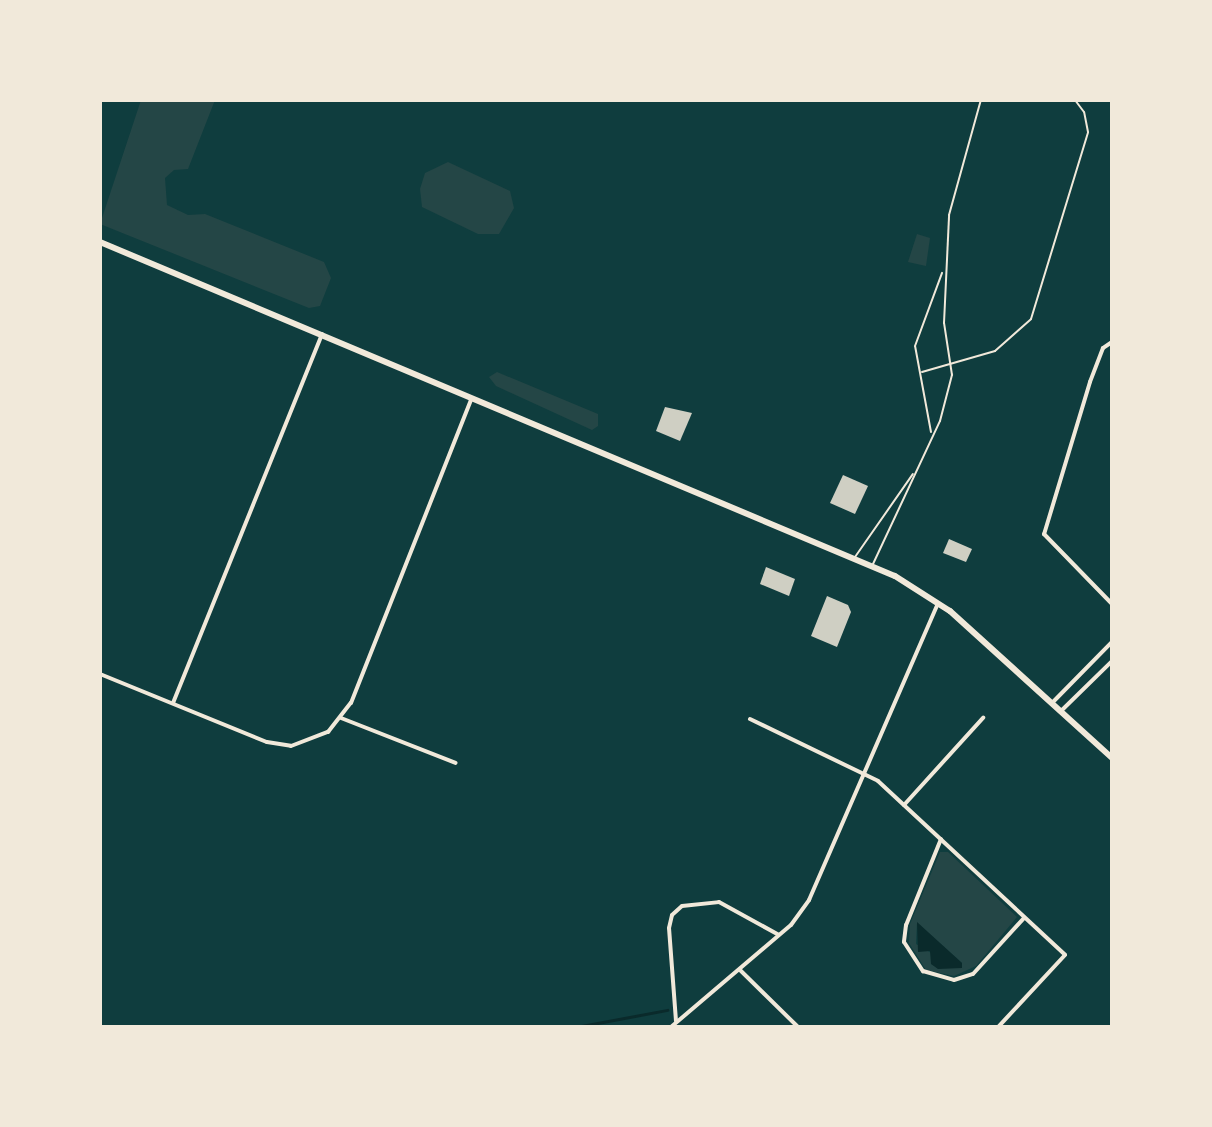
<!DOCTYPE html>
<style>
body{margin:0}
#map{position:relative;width:1212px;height:1127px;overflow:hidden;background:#0f3d3e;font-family:Karla,sans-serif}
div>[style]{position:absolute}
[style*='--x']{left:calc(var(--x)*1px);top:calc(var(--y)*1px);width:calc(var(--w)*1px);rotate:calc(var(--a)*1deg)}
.green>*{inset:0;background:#244646}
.water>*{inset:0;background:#0a2a2b}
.stream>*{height:3px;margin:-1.5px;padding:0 1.5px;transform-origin:1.5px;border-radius:1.5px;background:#0a2a2b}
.building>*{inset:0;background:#cfcfc3}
.service>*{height:2px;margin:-1px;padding:0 1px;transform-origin:1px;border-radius:1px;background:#f1e9da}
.minor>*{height:4px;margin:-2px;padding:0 2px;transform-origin:2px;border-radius:2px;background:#f1e9da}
.secondary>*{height:6px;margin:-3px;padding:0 3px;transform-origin:3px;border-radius:3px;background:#f1e9da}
span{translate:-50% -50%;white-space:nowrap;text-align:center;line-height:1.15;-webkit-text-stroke:8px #f1e9da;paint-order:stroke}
.frame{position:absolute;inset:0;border:102px solid #f1e9da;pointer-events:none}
</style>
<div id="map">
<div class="green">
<i style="clip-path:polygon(141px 100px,215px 100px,188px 169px,174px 170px,165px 178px,167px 205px,188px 215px,205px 214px,324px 262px,331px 278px,320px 306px,309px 308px,100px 224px)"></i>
<i style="clip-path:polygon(448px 162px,510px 191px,514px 208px,499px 234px,478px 234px,422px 207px,420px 189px,425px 173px)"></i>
<i style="clip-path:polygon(917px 234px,930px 238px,926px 266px,908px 262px)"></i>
<i style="clip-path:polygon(497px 372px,598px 414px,598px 426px,592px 430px,496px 386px,489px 377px)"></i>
<i style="clip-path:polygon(evenodd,940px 852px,948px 852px,1017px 917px,976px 966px,954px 976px,926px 970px,909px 943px,910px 924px,940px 852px,917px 923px,962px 963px,962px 967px,931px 964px,933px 954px,916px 944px,917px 923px)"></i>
</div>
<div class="water">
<i style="clip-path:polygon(917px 922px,962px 963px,962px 968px,938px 969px,931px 964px,930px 951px,918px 952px)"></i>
</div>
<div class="stream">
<i style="--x:576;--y:1027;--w:93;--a:-10.6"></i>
</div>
<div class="building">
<i style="clip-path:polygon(665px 407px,692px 413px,680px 441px,656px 431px)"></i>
<i style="clip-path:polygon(843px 475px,868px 486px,855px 514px,830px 503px)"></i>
<i style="clip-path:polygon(949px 539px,972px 549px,966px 562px,943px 553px)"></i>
<i style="clip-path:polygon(766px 567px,795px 579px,789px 596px,760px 584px)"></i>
<i style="clip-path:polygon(827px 596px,848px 605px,851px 612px,837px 647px,811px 636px)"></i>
</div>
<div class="service">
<i style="--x:922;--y:372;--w:76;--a:-16"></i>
<i style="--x:995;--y:351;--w:48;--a:-41.6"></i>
<i style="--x:1031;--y:319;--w:195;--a:-73"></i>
<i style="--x:1088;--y:132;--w:20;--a:-101"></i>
<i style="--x:1084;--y:112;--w:15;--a:-127"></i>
<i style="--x:931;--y:432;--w:87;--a:-100.5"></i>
<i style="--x:915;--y:346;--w:78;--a:-69.7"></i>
<i style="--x:855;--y:557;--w:101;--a:-55.1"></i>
<i style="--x:873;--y:564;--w:158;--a:-64.9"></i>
<i style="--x:940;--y:421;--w:48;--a:-75.4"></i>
<i style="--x:952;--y:375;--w:53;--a:-98.7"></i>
<i style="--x:944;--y:323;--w:108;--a:-87.3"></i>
<i style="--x:949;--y:215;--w:119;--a:-74.5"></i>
</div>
<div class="minor">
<i style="--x:1112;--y:342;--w:11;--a:146"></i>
<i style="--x:1103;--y:348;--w:36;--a:111"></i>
<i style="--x:1090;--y:382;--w:159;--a:106.8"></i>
<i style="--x:1044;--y:534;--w:98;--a:45.8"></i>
<i style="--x:100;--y:674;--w:180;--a:22.2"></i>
<i style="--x:267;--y:742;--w:24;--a:9"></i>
<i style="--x:291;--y:746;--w:40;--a:-21"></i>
<i style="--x:328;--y:732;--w:37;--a:-52"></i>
<i style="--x:351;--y:703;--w:328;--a:-68.4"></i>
<i style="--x:173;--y:703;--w:398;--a:-68"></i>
<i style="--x:1052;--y:703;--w:86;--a:-45.5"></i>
<i style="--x:1061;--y:711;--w:71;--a:-44.4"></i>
<i style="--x:341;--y:718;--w:123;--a:21.4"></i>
<i style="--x:750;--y:719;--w:142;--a:25.8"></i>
<i style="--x:878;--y:781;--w:255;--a:42.9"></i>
<i style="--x:1065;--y:955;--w:98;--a:132.9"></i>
<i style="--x:904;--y:805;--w:118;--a:-47.8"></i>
<i style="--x:941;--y:839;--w:93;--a:112.1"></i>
<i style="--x:906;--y:925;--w:17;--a:97"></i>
<i style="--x:904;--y:942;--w:35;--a:57"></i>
<i style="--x:923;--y:971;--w:32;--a:16"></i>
<i style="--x:954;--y:980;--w:20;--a:-18"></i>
<i style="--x:973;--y:974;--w:76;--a:-47.7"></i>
<i style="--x:740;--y:970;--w:81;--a:44.5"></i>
<i style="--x:676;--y:1021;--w:93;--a:-94.3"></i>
<i style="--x:669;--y:928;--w:13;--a:-77"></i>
<i style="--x:672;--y:915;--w:13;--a:-42"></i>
<i style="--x:682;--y:906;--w:37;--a:-6"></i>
<i style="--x:719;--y:902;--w:68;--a:28.8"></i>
<i style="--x:671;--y:1027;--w:157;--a:-40.4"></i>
<i style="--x:791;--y:925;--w:31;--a:-54"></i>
<i style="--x:809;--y:900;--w:323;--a:-66.5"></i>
</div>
<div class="secondary">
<i style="--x:100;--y:242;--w:862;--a:22.79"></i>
<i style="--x:895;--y:576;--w:65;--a:32.5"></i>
<i style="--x:950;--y:611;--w:219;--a:42.2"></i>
</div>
<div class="frame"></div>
</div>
